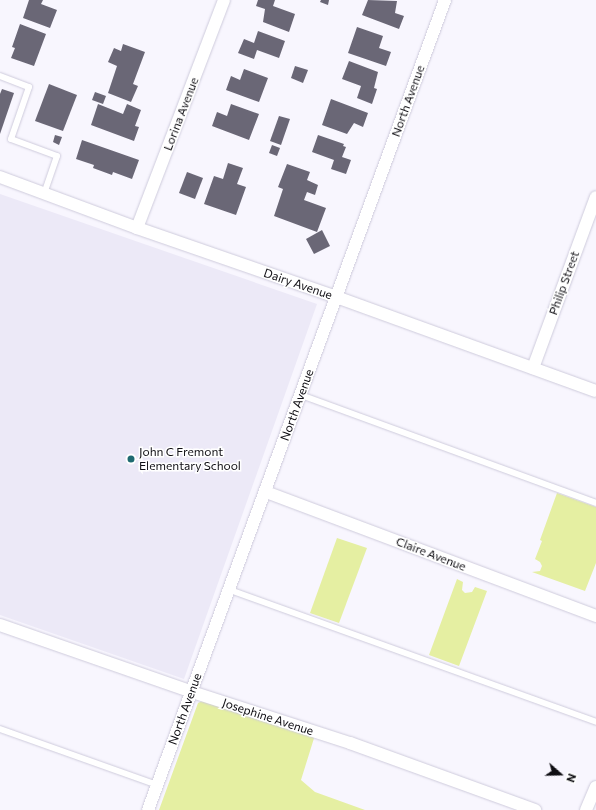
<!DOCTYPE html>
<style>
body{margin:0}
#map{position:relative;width:596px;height:810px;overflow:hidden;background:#f8f6fe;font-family:Commissioner,sans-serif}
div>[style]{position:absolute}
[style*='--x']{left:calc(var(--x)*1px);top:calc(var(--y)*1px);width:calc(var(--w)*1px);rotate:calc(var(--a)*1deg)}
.built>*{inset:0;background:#ece9f7}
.green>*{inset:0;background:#e5efa2}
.building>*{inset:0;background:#6a6776}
.roads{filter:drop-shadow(0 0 1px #cecbdc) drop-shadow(0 0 1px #cecbdc)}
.service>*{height:6px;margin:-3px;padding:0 3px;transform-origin:3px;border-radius:3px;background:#fff}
.minor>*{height:12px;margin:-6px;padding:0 6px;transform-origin:6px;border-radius:6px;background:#fff}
.dots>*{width:11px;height:11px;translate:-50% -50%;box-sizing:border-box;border:2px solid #fff;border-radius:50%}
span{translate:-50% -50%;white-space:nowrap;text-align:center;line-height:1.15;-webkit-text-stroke:3px #fff;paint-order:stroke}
.street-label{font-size:12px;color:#0f0e13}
.poi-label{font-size:12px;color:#0f0e13}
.left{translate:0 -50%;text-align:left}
.north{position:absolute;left:540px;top:754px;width:40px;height:40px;-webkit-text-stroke:3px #fff;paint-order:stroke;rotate:110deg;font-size:11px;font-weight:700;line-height:16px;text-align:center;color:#0f0e13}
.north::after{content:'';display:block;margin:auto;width:14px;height:18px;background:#0f0e13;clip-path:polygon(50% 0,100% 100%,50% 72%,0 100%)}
</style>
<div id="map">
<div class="built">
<i style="clip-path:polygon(0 194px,317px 304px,184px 679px,0 615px)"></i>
</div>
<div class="green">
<i style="clip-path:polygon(557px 493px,596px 507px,596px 563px,585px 591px,532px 572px,540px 571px,542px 566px,540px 562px,535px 559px,542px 541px,540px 540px)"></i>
<i style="clip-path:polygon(337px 538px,367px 548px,339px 623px,310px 613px)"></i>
<i style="clip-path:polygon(457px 579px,463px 582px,462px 590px,465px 593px,472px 592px,475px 587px,487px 591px,459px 666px,429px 655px)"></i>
<i style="clip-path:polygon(212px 696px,315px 735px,301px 780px,315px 792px,365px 810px,159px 810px,198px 703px)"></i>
</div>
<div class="building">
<i style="clip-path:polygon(29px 0,43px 0,41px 4px,57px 10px,50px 28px,23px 18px)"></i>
<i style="clip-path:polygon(258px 0,275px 0,273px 6px,295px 14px,289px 32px,263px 22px,265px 9px,256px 6px)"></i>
<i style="clip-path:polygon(321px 0,329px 0,328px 5px,320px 2px)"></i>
<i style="clip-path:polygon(368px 0,397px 1px,395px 13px,404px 16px,399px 29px,362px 15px)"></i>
<i style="clip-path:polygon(20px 24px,46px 34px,34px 66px,11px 58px,15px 48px,12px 47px)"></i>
<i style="clip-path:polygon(357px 27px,383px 36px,379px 48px,391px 52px,386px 66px,348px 53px)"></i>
<i style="clip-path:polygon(258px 31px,285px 41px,279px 58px,257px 50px,254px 59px,238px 53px,244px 39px,254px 43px)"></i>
<i style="clip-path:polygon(123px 44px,145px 52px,133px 84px,138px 86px,131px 102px,108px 93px,117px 66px,108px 62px,114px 48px,121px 51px)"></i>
<i style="clip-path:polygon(349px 61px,378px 72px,374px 88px,377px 89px,372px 104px,357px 98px,361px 86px,342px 79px)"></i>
<i style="clip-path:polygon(295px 66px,308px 70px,303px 83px,291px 78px)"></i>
<i style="clip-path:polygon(244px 69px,268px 78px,259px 102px,226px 90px,231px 76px,240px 80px)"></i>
<i style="clip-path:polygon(49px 84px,77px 95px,63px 131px,35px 121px)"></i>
<i style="clip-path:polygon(2px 89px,14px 93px,0 134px,0 94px)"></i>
<i style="clip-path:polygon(95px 92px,106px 96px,103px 104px,92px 100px)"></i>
<i style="clip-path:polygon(331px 99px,368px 113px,363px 127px,354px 123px,347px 134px,322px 125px)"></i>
<i style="clip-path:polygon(98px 104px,123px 114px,127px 104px,141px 110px,135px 126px,139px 127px,134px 141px,91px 125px)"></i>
<i style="clip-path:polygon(231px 104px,259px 114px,249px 140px,212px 126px,217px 112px,227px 116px)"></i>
<i style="clip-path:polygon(279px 116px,290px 119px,281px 145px,270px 141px)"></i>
<i style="clip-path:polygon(55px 135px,62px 137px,59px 145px,53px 142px)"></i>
<i style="clip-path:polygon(318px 135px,344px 144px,343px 146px,346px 147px,342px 157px,351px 160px,346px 174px,331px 169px,334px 160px,312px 152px)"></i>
<i style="clip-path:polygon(82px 140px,139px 160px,132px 179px,113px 172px,112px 175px,93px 168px,94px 165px,76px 159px)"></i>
<i style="clip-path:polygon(272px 145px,280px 148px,277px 156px,269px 153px)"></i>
<i style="clip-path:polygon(228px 163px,243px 168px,237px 184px,246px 187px,236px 215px,204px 204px,214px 176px,223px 179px)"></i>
<i style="clip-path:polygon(287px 164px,310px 172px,307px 180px,318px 185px,315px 195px,307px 192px,304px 200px,326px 208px,317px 232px,274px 216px,283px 189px,278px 187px)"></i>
<i style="clip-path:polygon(187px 172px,203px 178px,195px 199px,179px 193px)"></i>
<i style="clip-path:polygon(322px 230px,330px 246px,314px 254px,306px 239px)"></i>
</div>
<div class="roads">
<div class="service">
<i style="--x:0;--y:76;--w:31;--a:21"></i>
<i style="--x:29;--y:87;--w:55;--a:109.1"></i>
<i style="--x:11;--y:139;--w:49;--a:20.3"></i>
<i style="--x:57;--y:156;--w:39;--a:109"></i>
<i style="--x:301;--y:395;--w:314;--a:20.1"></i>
<i style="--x:230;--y:590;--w:389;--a:19.8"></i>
<i style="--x:0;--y:729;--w:167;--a:19.6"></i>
</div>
<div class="minor">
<i style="--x:0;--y:177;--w:146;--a:20.4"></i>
<i style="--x:137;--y:228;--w:211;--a:19.1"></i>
<i style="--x:336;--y:297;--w:276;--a:19.9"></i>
<i style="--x:137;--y:228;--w:244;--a:-69.1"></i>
<i style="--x:533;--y:368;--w:182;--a:-69.8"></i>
<i style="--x:266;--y:492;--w:353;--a:20.6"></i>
<i style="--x:0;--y:625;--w:203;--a:19.2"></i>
<i style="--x:192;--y:692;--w:166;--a:17.9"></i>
<i style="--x:350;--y:743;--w:197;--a:19.9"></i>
<i style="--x:148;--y:810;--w:863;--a:-69.86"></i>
<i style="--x:586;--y:810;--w:25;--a:-67"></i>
</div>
</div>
<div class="dots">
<i style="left:131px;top:459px;background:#1e6a71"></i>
</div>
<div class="street-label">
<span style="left:408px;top:101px;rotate:-70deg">North Avenue</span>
<span style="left:181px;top:114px;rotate:-69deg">Lorina Avenue</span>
<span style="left:564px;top:283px;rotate:-70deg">Philip Street</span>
<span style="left:298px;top:284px;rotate:19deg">Dairy Avenue</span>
<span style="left:297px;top:405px;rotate:-70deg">North Avenue</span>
<span style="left:431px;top:554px;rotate:21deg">Claire Avenue</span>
<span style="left:185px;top:709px;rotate:-70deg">North Avenue</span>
<span style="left:268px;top:717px;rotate:18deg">Josephine Avenue</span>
</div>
<div class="poi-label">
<span class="left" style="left:139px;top:459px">John C Fremont<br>Elementary School</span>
</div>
<div class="north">N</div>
</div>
